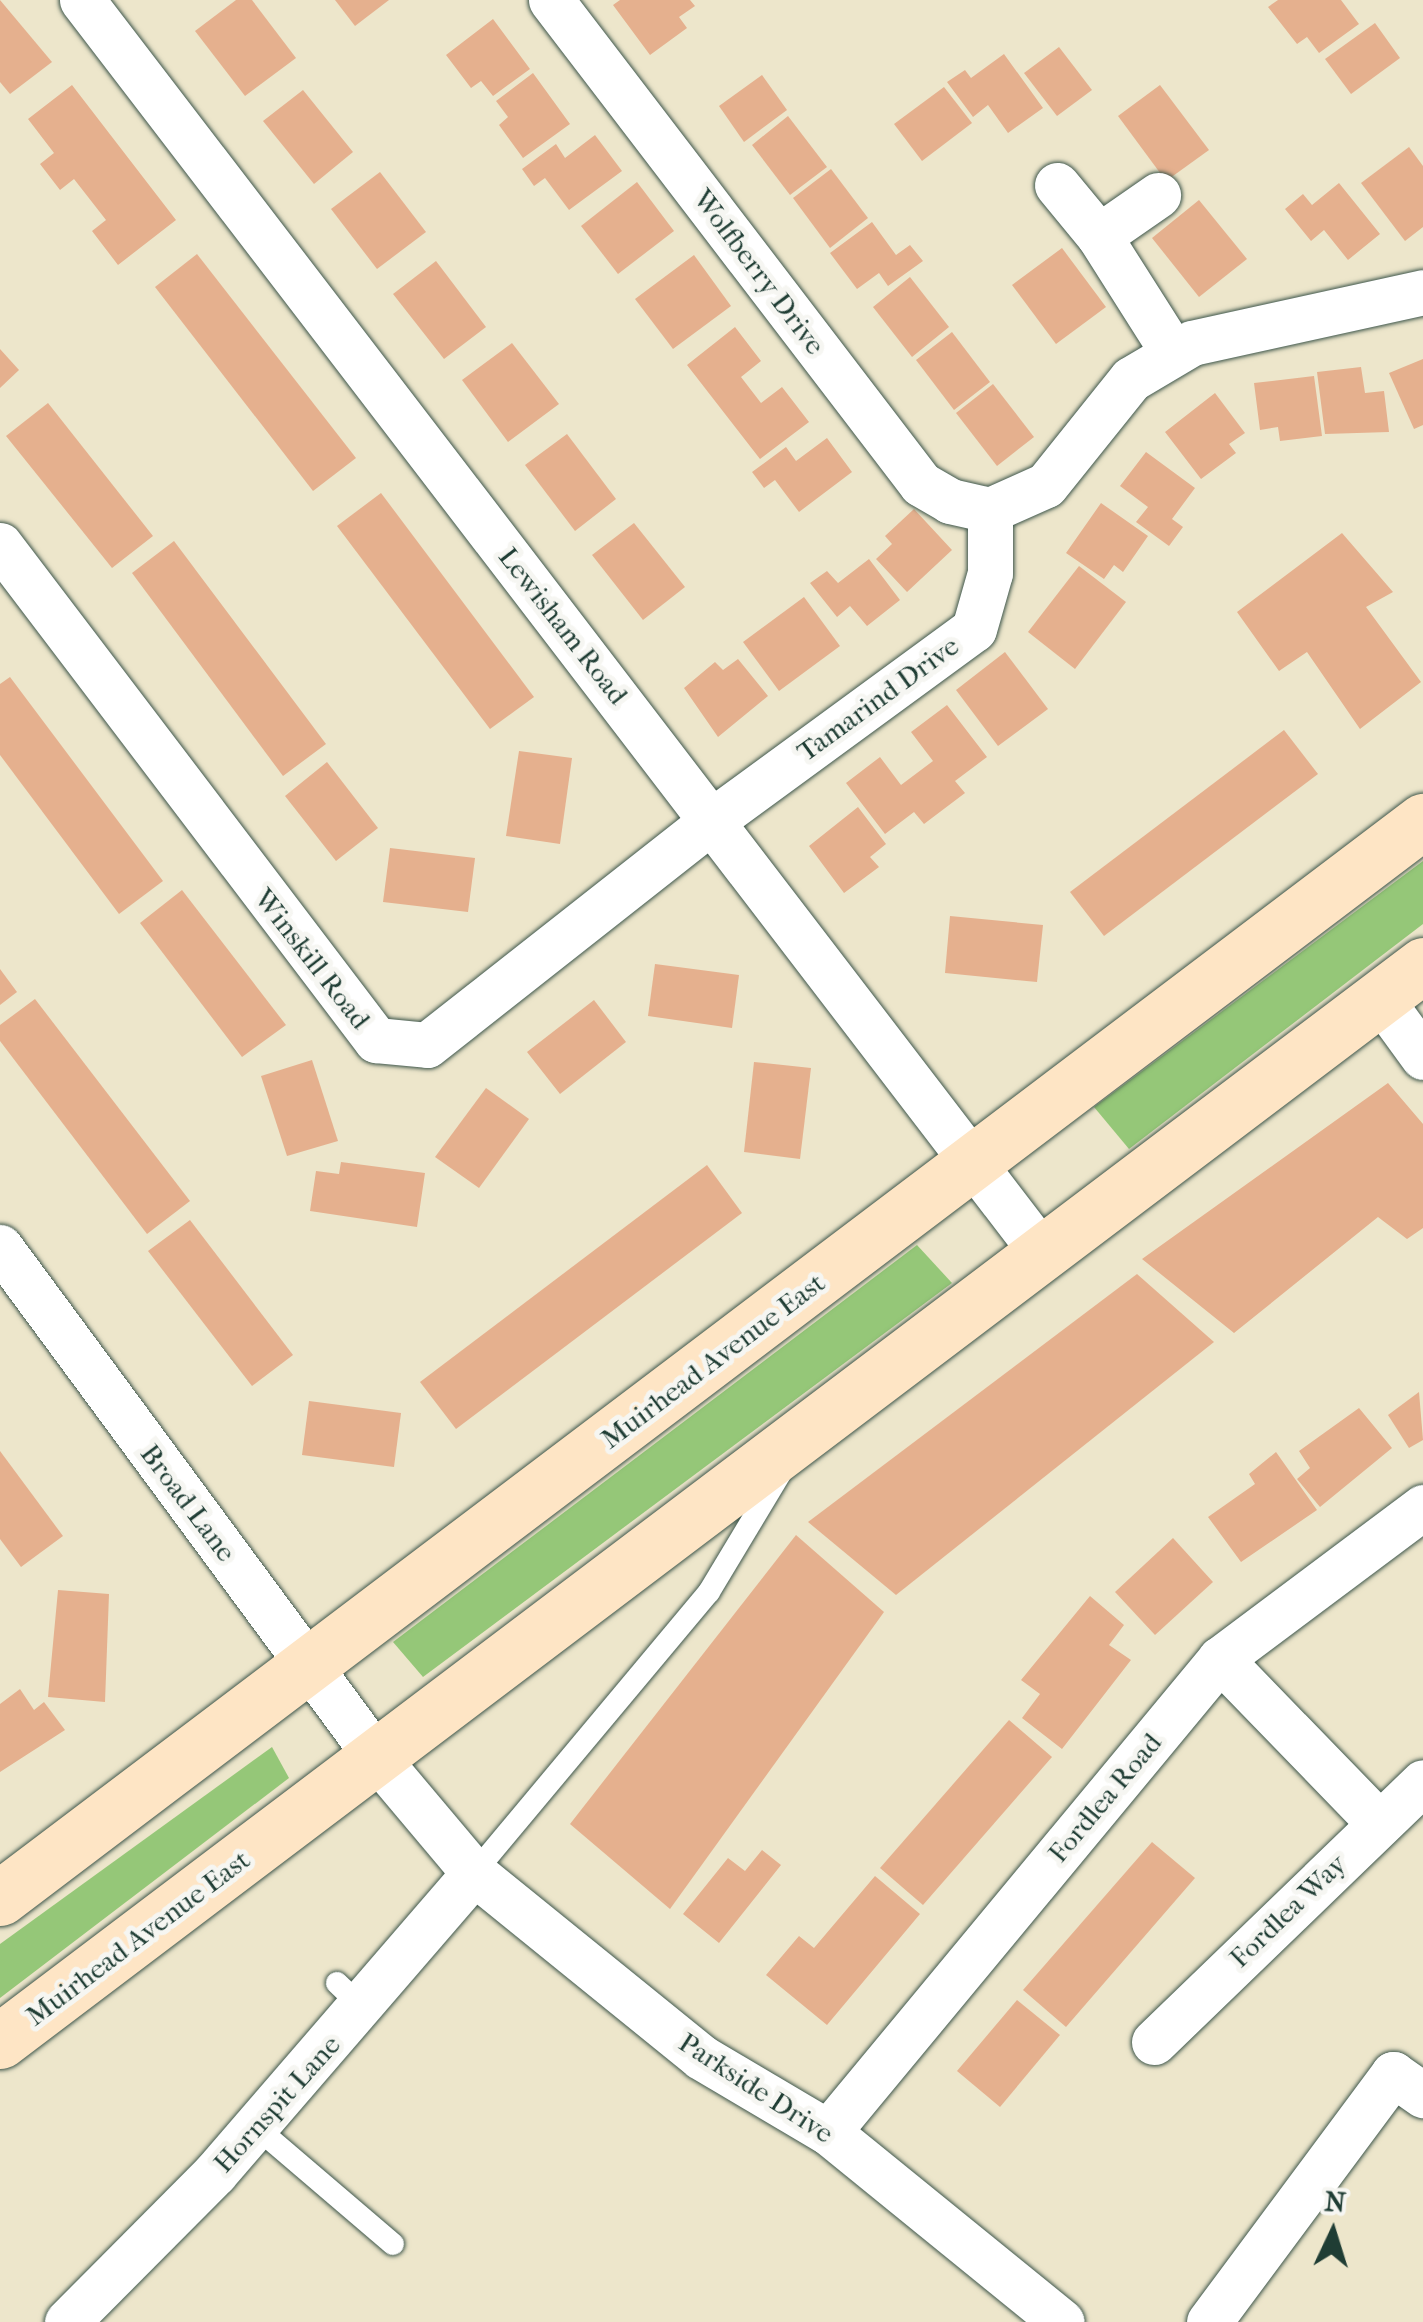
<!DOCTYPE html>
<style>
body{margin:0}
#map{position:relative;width:1423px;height:2322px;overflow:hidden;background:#ede6cb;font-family:"IM FELL French Canon",serif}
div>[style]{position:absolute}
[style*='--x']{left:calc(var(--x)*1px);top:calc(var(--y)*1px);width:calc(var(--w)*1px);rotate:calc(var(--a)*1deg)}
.green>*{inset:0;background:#95c778}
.building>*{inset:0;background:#e5b08e}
.roads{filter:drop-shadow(0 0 2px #3e564b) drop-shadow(0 0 2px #3e564b)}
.lane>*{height:22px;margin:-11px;padding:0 11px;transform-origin:11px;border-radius:11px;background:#fff}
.street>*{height:45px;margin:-22.5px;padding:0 22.5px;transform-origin:22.5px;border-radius:22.5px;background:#fff}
.secondary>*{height:55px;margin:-27.5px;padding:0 27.5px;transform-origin:27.5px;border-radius:27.5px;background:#fee5c5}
span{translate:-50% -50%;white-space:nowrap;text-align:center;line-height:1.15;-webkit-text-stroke:10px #f6f6f2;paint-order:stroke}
.street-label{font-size:28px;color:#1f3d34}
.north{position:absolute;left:1283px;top:2182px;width:100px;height:100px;-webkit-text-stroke:8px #f6f6f2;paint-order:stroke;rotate:4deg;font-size:28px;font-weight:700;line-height:40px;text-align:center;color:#1f3d34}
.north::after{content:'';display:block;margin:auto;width:35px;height:45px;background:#1f3d34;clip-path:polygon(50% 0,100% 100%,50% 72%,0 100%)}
</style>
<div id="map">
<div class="green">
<i style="clip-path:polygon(1423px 861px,1423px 924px,1129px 1149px,1094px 1107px)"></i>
<i style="clip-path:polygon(917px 1245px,952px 1283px,423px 1677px,393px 1642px)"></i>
<i style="clip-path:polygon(272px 1747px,289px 1778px,0 1998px,0 1944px)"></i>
</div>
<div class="building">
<i style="clip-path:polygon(0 0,52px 62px,10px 94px,0 82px)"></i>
<i style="clip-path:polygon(236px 0,252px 0,296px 58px,245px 96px,195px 31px)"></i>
<i style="clip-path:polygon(335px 0,389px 0,355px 26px)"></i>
<i style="clip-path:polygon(620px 0,690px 0,695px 6px,679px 17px,687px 28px,650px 55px,613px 5px)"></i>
<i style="clip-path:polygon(1278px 0,1341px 0,1359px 24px,1319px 53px,1307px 37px,1297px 44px,1268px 7px)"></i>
<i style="clip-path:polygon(493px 19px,530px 69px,493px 96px,481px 81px,471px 88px,446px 55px)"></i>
<i style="clip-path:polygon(1375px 23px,1400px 58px,1351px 94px,1325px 59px)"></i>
<i style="clip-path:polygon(1059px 47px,1092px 90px,1057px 116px,1024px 73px)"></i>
<i style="clip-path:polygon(1004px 54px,1043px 108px,1008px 133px,988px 105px,973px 117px,947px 82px,965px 70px,971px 78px)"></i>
<i style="clip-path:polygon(533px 73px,570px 124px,523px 158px,499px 125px,508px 117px,496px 101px)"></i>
<i style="clip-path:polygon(762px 75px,787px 110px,744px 142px,719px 106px)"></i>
<i style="clip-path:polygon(72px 85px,176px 220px,118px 265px,92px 231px,106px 220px,74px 179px,60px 190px,40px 164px,54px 153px,28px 119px)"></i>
<i style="clip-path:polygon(1160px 85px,1209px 150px,1166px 181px,1118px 116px)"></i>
<i style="clip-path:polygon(944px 87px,972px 123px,922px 161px,894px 124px)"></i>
<i style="clip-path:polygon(303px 90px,353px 152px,314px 184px,263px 121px)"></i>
<i style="clip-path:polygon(788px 116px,827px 167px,790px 195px,752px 145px)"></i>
<i style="clip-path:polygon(595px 135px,622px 171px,569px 210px,545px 178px,534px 186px,522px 169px,556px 144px,565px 158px)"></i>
<i style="clip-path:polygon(1409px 147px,1423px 166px,1423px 227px,1405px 241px,1361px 183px)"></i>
<i style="clip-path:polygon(831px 169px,868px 218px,830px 248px,793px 198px)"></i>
<i style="clip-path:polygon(380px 172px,426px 232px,377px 269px,331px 209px)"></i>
<i style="clip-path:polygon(637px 182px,674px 231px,618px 274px,581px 226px)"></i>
<i style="clip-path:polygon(1339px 183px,1380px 234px,1348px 260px,1324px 230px,1311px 241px,1285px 209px,1303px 194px,1312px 205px)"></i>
<i style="clip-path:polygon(1199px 200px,1247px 259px,1199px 297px,1152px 238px)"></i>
<i style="clip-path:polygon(872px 222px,896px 255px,910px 245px,923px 261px,888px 286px,879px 273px,857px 289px,830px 253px)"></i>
<i style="clip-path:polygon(1062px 248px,1106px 307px,1056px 344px,1012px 285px)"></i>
<i style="clip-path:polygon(197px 254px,356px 458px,313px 491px,155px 287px)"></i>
<i style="clip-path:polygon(694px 255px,731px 306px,673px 349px,635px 299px)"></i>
<i style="clip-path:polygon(436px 261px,486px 327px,444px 359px,393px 294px)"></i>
<i style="clip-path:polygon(910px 277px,949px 327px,912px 357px,873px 307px)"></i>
<i style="clip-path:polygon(735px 327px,761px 361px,741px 377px,761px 403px,782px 387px,809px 422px,760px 459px,687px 365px)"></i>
<i style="clip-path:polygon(952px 332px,990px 382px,954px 410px,916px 360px)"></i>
<i style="clip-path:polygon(512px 343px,559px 404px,508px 442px,462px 380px)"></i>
<i style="clip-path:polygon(0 349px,19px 370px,0 388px)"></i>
<i style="clip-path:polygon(1423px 359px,1423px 425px,1414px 429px,1389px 373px)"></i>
<i style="clip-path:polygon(1361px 367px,1365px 393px,1384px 391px,1389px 432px,1325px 434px,1317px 372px)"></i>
<i style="clip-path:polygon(1314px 376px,1322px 436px,1280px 441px,1278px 427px,1260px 430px,1254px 383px)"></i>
<i style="clip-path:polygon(993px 384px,1034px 437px,997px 466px,956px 413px)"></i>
<i style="clip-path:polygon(1215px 393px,1245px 433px,1229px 444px,1236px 453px,1201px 479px,1165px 432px)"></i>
<i style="clip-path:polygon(48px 403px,153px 536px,112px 568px,6px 436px)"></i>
<i style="clip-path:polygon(567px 434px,616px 499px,575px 531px,525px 465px)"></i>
<i style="clip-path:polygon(827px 438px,852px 472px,799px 512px,775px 480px,764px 488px,752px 472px,786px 447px,796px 461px)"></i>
<i style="clip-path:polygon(1146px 452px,1195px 488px,1172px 519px,1183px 527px,1169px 546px,1136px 522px,1148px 507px,1120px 486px)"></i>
<i style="clip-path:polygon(381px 493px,534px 697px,490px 729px,337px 526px)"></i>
<i style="clip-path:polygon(1101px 503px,1148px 536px,1123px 572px,1114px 565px,1104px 579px,1066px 553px)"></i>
<i style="clip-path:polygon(914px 509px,952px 550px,907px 592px,876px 559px,892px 544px,885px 536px)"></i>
<i style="clip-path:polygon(634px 523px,685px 587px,643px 620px,592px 555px)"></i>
<i style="clip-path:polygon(1342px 533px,1393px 592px,1366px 607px,1421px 682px,1360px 729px,1307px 652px,1279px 671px,1237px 612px)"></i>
<i style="clip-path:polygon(174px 541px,326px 744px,283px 776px,132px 573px)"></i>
<i style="clip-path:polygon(869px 559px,900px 600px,867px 626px,850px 606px,837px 617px,810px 583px,827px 571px,838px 583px)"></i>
<i style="clip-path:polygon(1079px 566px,1126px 602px,1075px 669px,1028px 632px)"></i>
<i style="clip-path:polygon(804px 597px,840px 646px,779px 691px,743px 642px)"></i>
<i style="clip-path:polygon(1005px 652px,1048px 709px,998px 746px,956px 690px)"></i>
<i style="clip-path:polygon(738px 659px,768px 696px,718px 737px,684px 688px,715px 662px,723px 670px)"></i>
<i style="clip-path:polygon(10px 677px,163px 881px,119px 914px,0 755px,0 684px)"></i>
<i style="clip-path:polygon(947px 705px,987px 757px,955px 781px,965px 793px,924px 824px,914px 812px,885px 834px,846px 783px,880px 757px,901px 785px,933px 761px,911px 732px)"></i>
<i style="clip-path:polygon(1284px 730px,1318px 774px,1104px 936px,1070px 892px)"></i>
<i style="clip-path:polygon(519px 751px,572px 758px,560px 844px,506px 836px)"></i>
<i style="clip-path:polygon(327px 762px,378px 828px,336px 861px,285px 796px)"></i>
<i style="clip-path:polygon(858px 807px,886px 844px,870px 857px,879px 867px,844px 893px,809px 846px)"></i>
<i style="clip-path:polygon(390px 848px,475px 858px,468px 912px,383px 902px)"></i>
<i style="clip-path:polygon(182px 890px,286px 1025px,242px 1057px,140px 923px)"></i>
<i style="clip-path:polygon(950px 916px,1043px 925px,1037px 982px,945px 973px)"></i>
<i style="clip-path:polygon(655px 964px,739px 975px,732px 1028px,648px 1016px)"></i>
<i style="clip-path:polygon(0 969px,17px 992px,0 1005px)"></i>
<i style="clip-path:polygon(35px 999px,190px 1201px,147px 1234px,0 1041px,0 1025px)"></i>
<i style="clip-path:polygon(594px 1000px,626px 1042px,560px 1094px,527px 1052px)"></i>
<i style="clip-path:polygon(312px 1060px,338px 1141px,287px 1156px,261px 1076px)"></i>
<i style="clip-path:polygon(754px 1062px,811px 1068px,800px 1159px,744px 1152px)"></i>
<i style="clip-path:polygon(1388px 1083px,1423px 1124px,1423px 1228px,1407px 1239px,1378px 1217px,1234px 1333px,1142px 1259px)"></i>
<i style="clip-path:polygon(486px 1088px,529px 1119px,479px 1188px,435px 1157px)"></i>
<i style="clip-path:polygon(341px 1162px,425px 1173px,417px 1227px,310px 1211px,316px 1171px,339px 1174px)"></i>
<i style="clip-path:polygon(707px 1165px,742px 1213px,456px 1429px,420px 1382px)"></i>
<i style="clip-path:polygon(190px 1220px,293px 1355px,252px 1386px,148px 1251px)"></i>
<i style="clip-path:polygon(1137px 1274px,1214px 1342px,896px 1595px,808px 1522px)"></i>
<i style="clip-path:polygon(1419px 1392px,1423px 1440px,1409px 1448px,1388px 1415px)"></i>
<i style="clip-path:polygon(309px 1401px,401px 1413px,394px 1467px,302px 1455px)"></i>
<i style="clip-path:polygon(1359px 1408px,1392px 1448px,1320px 1507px,1297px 1479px,1310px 1468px,1299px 1451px)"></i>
<i style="clip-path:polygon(0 1451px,63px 1536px,21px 1567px,0 1539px)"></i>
<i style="clip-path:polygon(1276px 1452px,1317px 1510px,1241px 1562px,1208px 1517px,1255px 1484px,1249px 1474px)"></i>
<i style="clip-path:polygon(796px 1535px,884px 1612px,670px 1909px,570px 1824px)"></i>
<i style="clip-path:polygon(1173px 1538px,1213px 1582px,1155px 1635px,1115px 1592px)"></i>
<i style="clip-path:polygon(58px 1590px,109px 1594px,105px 1702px,48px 1697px)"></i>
<i style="clip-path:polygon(1090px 1596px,1124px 1625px,1109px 1645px,1131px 1660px,1062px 1749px,1022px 1718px,1040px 1694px,1021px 1680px)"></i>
<i style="clip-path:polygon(20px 1689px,34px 1710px,44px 1702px,65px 1730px,0 1772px,0 1704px)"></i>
<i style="clip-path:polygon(1009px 1720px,1052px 1757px,923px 1905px,880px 1868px)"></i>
<i style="clip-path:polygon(1152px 1842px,1195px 1878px,1066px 2027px,1023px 1990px)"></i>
<i style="clip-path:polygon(762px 1850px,781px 1865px,719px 1943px,683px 1914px,728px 1858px,745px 1871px)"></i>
<i style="clip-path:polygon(875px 1876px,920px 1914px,827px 2025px,766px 1975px,799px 1936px,814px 1948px)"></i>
<i style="clip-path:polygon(1017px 2000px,1060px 2035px,1000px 2107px,957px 2071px)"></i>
</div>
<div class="roads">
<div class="lane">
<i style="--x:474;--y:1873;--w:366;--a:-50.1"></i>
<i style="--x:709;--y:1592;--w:140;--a:-59"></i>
<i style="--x:337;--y:1983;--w:36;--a:44"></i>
<i style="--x:256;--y:2127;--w:180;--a:40.5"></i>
</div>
<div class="street">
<i style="--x:82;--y:0;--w:1580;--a:52.54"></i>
<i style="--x:551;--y:0;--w:609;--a:52.6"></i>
<i style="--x:921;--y:484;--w:34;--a:30"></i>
<i style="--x:950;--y:501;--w:41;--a:12.7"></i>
<i style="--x:1057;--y:185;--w:66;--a:50.5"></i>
<i style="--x:1099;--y:236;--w:136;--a:57.6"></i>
<i style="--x:1099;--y:236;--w:72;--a:-34.8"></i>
<i style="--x:0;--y:545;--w:622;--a:52.78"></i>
<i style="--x:376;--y:1040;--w:51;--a:5.6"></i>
<i style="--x:427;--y:1045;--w:364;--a:-38.2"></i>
<i style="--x:713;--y:820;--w:323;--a:-36.2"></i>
<i style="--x:974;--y:629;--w:58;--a:-74.1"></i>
<i style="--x:990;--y:573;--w:63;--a:-90"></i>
<i style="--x:990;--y:510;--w:61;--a:-24.1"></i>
<i style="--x:1046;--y:485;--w:136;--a:-51.3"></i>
<i style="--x:1131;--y:379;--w:71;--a:-30.5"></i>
<i style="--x:1192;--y:343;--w:237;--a:-12.4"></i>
<i style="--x:1380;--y:998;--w:73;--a:53.9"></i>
<i style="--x:0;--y:1247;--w:635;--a:53.58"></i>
<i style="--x:377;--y:1758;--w:150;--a:49.9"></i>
<i style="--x:474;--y:1873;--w:292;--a:39"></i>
<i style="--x:701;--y:2057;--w:147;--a:30.6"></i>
<i style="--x:828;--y:2132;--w:301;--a:39.1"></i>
<i style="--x:1220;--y:1659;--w:227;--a:45.9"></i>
<i style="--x:1154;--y:2042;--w:374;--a:-44"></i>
<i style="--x:828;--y:2132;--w:614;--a:-50.35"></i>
<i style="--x:1220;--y:1659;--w:254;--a:-36.8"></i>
<i style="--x:67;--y:2322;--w:210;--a:-45.2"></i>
<i style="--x:215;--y:2173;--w:396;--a:-49.2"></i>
<i style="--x:1209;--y:2322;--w:309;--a:-53.4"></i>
<i style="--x:1393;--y:2074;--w:37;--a:35"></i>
</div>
<div class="secondary">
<i style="--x:0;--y:1898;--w:1785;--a:-37.12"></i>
<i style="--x:0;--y:2041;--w:1784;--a:-37.09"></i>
</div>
</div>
<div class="street-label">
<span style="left:759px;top:272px;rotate:53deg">Wolfberry Drive</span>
<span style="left:563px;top:626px;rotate:52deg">Lewisham Road</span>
<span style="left:878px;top:699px;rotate:-36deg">Tamarind Drive</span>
<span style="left:312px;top:959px;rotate:52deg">Winskill Road</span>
<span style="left:713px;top:1361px;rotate:-37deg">Muirhead Avenue East</span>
<span style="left:188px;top:1503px;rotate:53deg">Broad Lane</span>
<span style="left:1105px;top:1798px;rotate:-50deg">Fordlea Road</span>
<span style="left:1288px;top:1911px;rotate:-44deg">Fordlea Way</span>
<span style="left:138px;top:1938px;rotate:-37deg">Muirhead Avenue East</span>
<span style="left:756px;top:2088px;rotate:33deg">Parkside Drive</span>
<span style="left:277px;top:2104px;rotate:-48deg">Hornspit Lane</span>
</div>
<div class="north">N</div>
</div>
